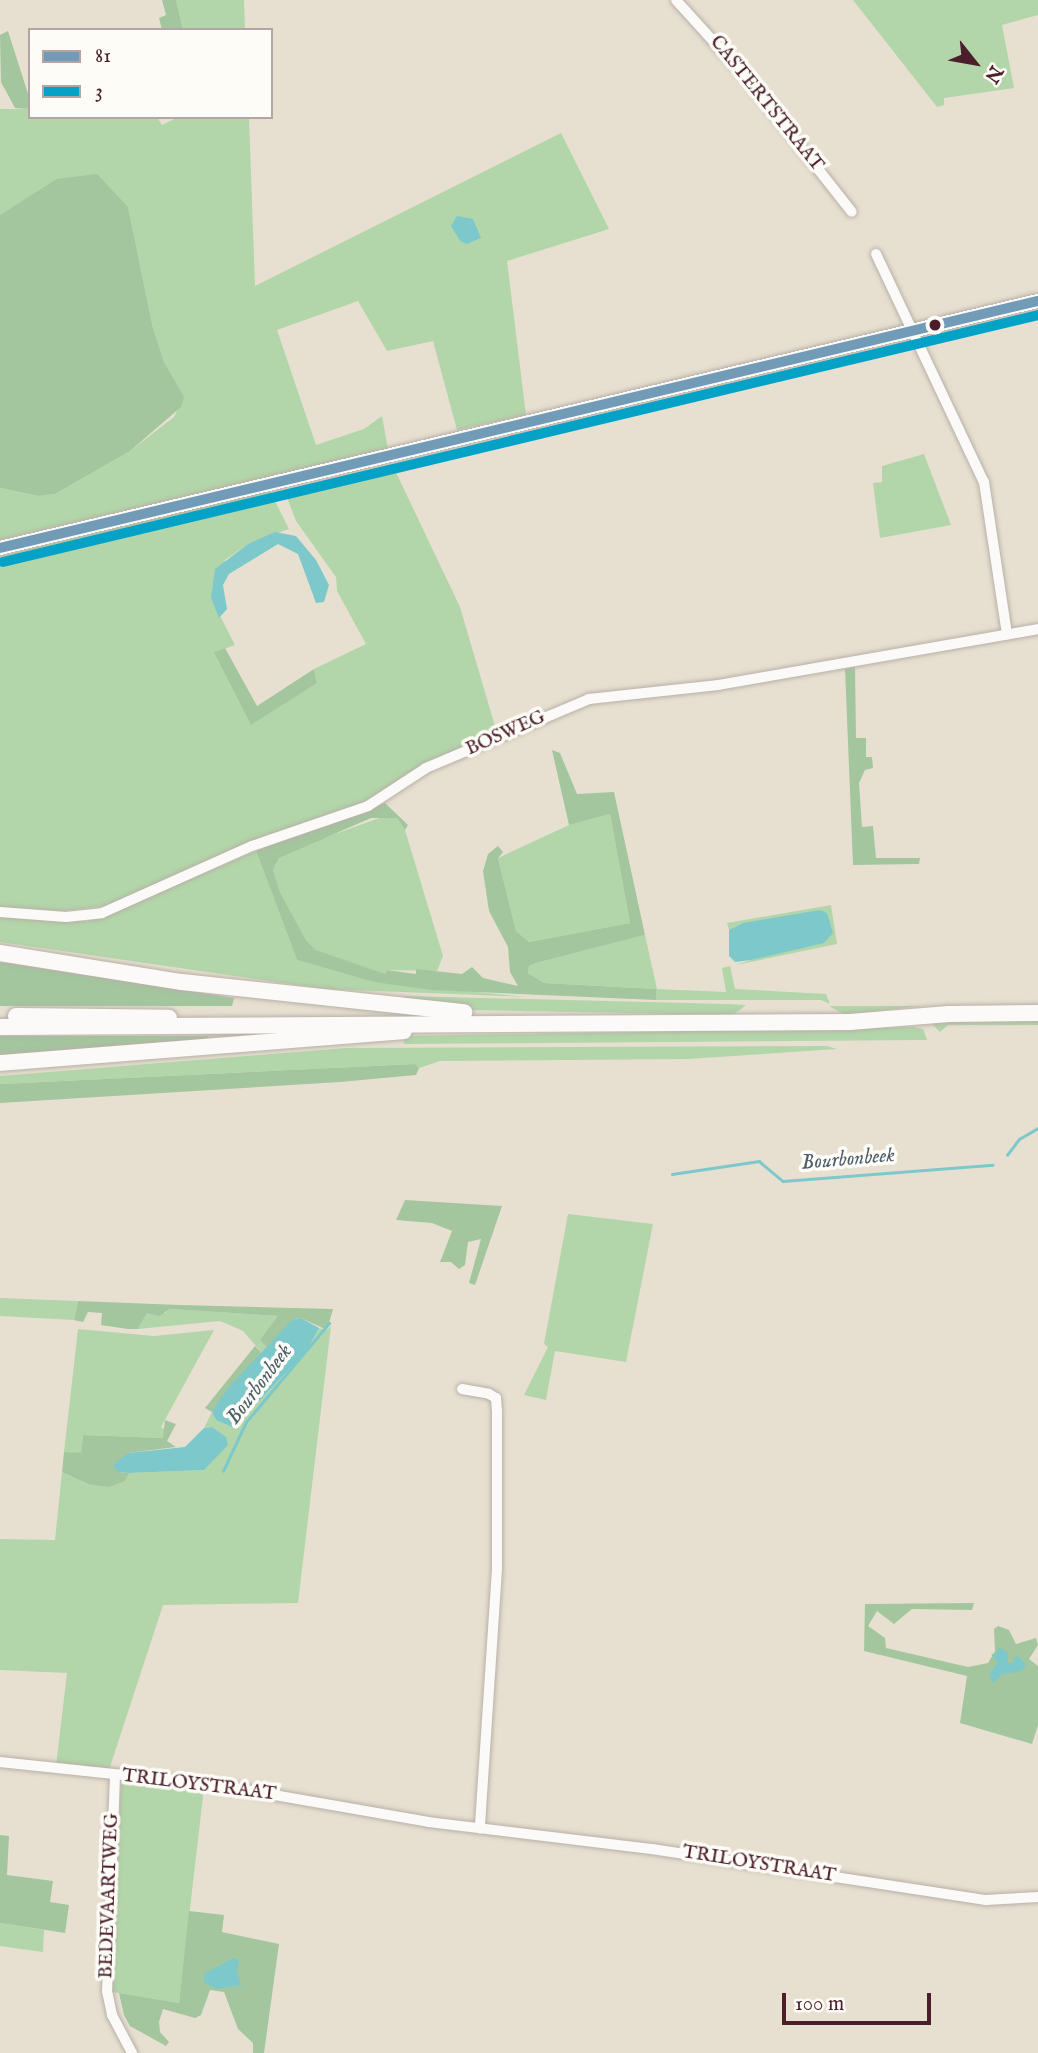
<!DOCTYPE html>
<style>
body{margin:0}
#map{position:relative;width:1038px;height:2053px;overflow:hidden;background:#e7e0d1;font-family:"IM FELL English",serif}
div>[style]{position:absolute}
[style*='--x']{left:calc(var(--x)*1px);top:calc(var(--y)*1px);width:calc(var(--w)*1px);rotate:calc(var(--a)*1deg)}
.green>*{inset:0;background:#b2d6a9}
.forest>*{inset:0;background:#a3c69e}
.water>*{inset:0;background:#7dc8cb}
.stream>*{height:2.5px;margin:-1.25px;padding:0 1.25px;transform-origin:1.25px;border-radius:1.25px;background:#7dc8cb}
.roads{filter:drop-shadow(0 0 2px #b8b0a7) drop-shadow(0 0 2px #b8b0a7)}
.street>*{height:10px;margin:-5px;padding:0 5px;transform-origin:5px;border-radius:5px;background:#fbfaf8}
.secondary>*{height:14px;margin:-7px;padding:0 7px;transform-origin:7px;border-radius:7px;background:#fbfaf8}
.primary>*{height:16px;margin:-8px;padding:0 8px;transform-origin:8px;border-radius:8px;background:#fbfaf8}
.bus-1>*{height:10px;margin:-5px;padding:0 5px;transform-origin:5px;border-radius:5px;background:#729bb8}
.bus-2>*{height:10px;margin:-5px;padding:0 5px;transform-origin:5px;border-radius:5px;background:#04a2c6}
.dots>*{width:19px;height:19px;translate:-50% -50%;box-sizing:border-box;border:4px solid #fdfcf7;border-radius:50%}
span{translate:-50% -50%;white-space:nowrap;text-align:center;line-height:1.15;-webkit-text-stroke:7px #fdfcf7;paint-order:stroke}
.street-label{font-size:19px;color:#4a1f2b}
.water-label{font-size:21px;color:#4c5e6a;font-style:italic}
.legend{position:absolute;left:28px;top:28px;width:245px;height:91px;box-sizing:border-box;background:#fdfcf7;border:2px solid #b5a4a5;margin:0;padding:9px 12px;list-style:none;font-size:21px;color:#4a1f2b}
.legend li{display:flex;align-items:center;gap:14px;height:35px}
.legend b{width:35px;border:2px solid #b5a4a5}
.north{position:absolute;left:940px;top:28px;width:70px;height:70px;-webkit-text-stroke:5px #fdfcf7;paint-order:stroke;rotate:121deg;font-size:19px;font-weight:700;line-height:28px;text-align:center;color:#4a1f2b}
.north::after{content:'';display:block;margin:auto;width:24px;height:32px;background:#4a1f2b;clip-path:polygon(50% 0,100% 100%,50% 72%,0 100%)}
.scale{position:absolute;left:782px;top:1993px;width:149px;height:32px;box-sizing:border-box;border:4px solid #4a1f2b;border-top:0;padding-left:9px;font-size:21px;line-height:24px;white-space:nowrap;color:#4a1f2b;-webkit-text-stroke:5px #fdfcf7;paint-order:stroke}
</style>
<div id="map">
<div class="green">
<i style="clip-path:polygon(176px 0,244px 0,245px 30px,183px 30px)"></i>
<i style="clip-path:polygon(853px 0,1038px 0,1038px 15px,1002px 25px,1014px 88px,944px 98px,944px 105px,937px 107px)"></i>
<i style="clip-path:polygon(0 109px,30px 109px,30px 117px,157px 117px,162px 125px,178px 117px,249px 117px,255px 286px,561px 133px,609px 229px,507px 261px,526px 415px,457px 430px,433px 341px,387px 351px,358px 301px,277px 330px,316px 445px,364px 429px,382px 416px,388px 449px,0 540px,0 488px,39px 496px,55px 494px,130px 451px,174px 417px,183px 397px,164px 362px,153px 328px,128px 207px,56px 179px,0 215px)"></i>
<i style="clip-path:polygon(924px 454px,951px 525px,880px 538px,873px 483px,882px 482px,882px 466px)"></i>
<i style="clip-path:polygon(392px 464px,460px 607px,497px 733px,370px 801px,264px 836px,107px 906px,64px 911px,0 907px,0 556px,270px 491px,289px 529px,248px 544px,225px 560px,211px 598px,235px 645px,215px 652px,251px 724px,317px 683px,314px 669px,366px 644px,337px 591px,336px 577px,296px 521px,284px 490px)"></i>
<i style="clip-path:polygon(610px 814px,630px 923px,529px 942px,516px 931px,498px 858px,569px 825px)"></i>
<i style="clip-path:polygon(385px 816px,397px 818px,405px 830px,443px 956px,437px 971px,387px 970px,385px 975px,316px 950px,306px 940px,280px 892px,273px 870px,282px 853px)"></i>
<i style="clip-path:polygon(256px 851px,297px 960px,373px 982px,527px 997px,325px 989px,0 942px,0 916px,88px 921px)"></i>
<i style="clip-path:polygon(831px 905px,837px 944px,736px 965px,751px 960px,743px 923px,729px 930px,727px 923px)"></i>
<i style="clip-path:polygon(645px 935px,657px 989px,726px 992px,722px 968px,730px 966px,735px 989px,826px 994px,830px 1004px,821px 1000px,656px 1000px,656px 989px,544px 983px,528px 973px,529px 966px,536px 963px)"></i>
<i style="clip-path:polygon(404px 996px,727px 1004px,746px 1005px,733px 1015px,468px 1010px,403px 1003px)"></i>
<i style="clip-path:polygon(829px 1006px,920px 1006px,845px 1015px)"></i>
<i style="clip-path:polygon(1038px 1019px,1038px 1025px,948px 1025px,940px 1032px,930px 1022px)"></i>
<i style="clip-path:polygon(914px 1027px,923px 1029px,927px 1040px,404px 1044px,403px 1036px)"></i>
<i style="clip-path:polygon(827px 1046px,837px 1049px,688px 1059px,440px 1061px,419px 1068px,415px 1064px,0 1084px,0 1076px,346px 1048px)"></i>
<i style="clip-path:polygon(568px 1214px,653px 1224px,626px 1362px,555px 1351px,546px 1400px,524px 1395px,548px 1347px,544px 1344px)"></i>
<i style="clip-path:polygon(0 1298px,78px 1301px,74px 1320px,0 1316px)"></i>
<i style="clip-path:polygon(170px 1309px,278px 1316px,280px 1319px,260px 1340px,268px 1349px,262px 1353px,243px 1331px,220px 1321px,138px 1329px,147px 1313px,165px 1313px)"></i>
<i style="clip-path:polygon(331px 1326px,298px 1603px,163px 1605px,109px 1770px,56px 1766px,67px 1673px,0 1670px,0 1539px,55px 1540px,62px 1472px,88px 1484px,125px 1481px,129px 1473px,204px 1470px,212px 1427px,204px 1428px,212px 1412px,216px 1420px,234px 1428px,307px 1350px,319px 1328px,327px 1330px)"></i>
<i style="clip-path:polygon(78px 1329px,154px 1336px,214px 1330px,161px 1427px,167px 1431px,163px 1438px,83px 1435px,81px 1454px,64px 1452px)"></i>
<i style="clip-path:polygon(121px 1779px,204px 1788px,179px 2003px,112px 1992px)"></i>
<i style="clip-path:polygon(0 1923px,44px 1930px,43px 1952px,0 1946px)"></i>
</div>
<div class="forest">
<i style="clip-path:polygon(162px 0,176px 0,183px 30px,162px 30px,159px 18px,166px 15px)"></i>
<i style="clip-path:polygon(8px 31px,30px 100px,30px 109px,15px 108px,1px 82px,0 35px)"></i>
<i style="clip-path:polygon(97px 174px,128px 207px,153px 328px,164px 362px,184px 397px,181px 407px,130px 451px,55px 494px,39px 496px,0 488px,0 215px,56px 179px)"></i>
<i style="clip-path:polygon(225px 648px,257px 706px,314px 669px,317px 683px,251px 725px,214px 652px)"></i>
<i style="clip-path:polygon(855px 667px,856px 738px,866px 738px,866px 757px,872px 757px,873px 768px,865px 770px,859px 783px,862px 827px,873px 826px,876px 858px,920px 858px,919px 864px,853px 865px,845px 669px)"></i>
<i style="clip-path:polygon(552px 750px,560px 753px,577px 794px,614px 792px,645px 935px,536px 963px,529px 966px,528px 973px,544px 983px,656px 989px,656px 1000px,432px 990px,373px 982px,297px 960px,256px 851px,385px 803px,408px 825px,405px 830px,397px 818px,371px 818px,279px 858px,273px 870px,280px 892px,306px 940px,316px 950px,385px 974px,387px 970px,416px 974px,416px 969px,462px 974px,472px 967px,483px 978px,518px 986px,510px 972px,508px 947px,489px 911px,483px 871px,488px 854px,498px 846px,503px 852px,498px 858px,516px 931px,529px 942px,630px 923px,610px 814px,569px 825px)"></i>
<i style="clip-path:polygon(0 962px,234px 998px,232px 1006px,0 1006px)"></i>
<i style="clip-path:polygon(0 1036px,208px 1036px,209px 1039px,0 1056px)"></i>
<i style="clip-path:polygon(415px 1064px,419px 1068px,416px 1075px,340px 1082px,0 1103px,0 1084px)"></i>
<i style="clip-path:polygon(405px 1200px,502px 1206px,475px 1285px,469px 1283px,481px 1239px,468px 1242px,465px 1265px,459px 1269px,451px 1262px,440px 1262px,452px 1231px,432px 1223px,396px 1220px)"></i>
<i style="clip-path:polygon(78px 1301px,180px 1305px,333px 1309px,327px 1330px,301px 1318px,293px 1319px,268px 1349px,260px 1340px,278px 1316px,170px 1309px,159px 1316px,147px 1313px,138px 1329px,128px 1329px,101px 1325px,102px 1313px,88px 1312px,83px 1322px,74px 1320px)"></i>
<i style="clip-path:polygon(255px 1346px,262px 1353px,212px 1412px,205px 1408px)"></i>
<i style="clip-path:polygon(165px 1420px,176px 1424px,167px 1441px,176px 1447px,128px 1453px,118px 1472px,129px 1473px,125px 1481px,109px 1487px,88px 1484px,62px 1472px,64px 1452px,81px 1453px,83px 1435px,163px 1438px)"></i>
<i style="clip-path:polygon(974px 1603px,972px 1610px,912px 1609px,894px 1624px,877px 1611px,868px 1626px,885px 1638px,886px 1648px,968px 1667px,988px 1663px,995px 1651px,994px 1629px,998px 1626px,1009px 1630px,1016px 1644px,1036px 1638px,1038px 1645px,1029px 1659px,1038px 1666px,1038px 1725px,1032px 1744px,960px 1723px,967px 1676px,864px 1651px,865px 1604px)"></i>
<i style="clip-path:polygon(0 1835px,9px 1836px,7px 1875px,53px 1881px,50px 1902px,69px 1905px,65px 1933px,0 1923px)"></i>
<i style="clip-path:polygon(189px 1911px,224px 1915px,222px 1932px,279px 1944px,264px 2053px,253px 2053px,253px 2043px,238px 2029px,224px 1992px,210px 1990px,201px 2015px,195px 2018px,163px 2009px,159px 2022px,160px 2032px,169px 2042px,166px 2046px,130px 2026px,124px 2015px,119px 1993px,179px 2003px)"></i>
</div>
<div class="water">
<i style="clip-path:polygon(457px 216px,473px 219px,481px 238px,467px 244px,460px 241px,451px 226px)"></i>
<i style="clip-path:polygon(275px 532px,296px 536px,316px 560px,329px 585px,324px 602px,316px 603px,298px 554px,278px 544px,229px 574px,223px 585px,227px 609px,219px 618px,211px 598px,215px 569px,248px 544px)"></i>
<i style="clip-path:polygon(820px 910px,827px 913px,833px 933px,824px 943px,751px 960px,735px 962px,729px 956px,729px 930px,743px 923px)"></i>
<i style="clip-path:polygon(301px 1318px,319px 1328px,307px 1350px,234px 1428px,216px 1420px,212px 1412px,228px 1388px,293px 1319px)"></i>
<i style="clip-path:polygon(212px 1427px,226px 1437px,228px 1445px,204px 1470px,129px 1473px,118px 1472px,113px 1465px,128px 1453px,185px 1447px,204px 1428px)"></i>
<i style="clip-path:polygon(999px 1647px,1008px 1653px,1008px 1663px,1013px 1663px,1016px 1655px,1026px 1664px,1022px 1671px,1003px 1674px,993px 1683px,989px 1674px,998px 1663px,991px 1654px,996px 1654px)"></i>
<i style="clip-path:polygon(233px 1958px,239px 1960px,237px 1974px,242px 1985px,216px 1989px,204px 1982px,204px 1974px)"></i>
</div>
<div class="stream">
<i style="--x:1007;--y:1155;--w:20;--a:-53"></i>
<i style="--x:1019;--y:1139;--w:22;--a:-30"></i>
<i style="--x:672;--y:1174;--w:88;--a:-8.5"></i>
<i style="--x:759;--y:1161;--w:31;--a:40"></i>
<i style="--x:783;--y:1181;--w:210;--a:-4.4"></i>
<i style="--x:223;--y:1471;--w:54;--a:-64.9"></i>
<i style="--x:246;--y:1422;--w:129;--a:-50"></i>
</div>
<div class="roads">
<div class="street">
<i style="--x:676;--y:0;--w:101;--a:47.8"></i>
<i style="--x:744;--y:75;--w:174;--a:51.8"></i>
<i style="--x:876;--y:254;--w:252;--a:64.7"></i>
<i style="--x:984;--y:482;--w:154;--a:81.4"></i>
<i style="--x:0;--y:912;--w:66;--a:4.3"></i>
<i style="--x:66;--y:917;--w:36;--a:-6"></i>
<i style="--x:102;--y:913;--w:164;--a:-24.1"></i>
<i style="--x:252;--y:846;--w:123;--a:-19"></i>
<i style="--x:368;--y:806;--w:69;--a:-33.2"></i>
<i style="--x:426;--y:768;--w:177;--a:-22.9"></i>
<i style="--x:589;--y:699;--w:130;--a:-6.2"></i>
<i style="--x:718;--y:685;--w:325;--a:-9.9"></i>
<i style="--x:462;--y:1389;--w:27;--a:10"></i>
<i style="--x:489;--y:1394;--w:8;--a:30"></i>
<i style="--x:496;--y:1398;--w:13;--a:86"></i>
<i style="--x:497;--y:1411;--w:158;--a:90"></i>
<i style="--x:497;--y:1569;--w:260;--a:93.8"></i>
<i style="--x:0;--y:1762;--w:212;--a:6"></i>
<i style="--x:211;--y:1784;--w:220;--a:9.9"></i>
<i style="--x:428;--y:1822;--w:226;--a:6.9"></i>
<i style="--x:652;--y:1849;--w:338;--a:8.7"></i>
<i style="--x:986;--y:1900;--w:52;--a:-3.3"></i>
<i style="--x:115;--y:1775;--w:216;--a:92.1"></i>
<i style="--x:107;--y:1991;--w:25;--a:78"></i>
<i style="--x:112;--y:2015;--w:43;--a:62.2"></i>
</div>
<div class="secondary">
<i style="--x:0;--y:548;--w:1067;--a:-13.39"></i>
</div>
<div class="primary">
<i style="--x:0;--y:953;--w:184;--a:9.1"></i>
<i style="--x:182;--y:982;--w:284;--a:6.1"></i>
<i style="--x:16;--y:1016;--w:153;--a:0.7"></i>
<i style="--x:0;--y:1027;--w:850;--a:-0.34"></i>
<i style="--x:850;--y:1022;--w:99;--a:-4.6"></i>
<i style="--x:949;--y:1014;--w:89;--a:-0.6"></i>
<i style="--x:0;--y:1063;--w:405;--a:-4.5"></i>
</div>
</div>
<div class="bus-1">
<i style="--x:0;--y:548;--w:1067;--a:-13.39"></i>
</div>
<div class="bus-2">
<i style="--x:3;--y:562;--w:1064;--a:-13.42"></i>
</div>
<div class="dots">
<i style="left:935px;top:325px;background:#4a1f2b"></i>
</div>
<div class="street-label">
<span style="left:766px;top:104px;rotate:51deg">CASTERTSTRAAT</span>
<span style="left:506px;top:734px;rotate:-24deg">BOSWEG</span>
<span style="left:199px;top:1786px;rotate:7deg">TRILOYSTRAAT</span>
<span style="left:759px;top:1865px;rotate:9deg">TRILOYSTRAAT</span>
<span style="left:110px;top:1896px;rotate:-88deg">BEDEVAARTWEG</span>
</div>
<div class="water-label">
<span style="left:848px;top:1160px;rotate:-5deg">Bourbonbeek</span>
<span style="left:260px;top:1385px;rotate:-53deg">Bourbonbeek</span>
</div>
<ul class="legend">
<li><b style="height:9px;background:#729bb8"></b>81</li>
<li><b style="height:9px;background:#04a2c6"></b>3</li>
</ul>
<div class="north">N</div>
<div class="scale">100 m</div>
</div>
